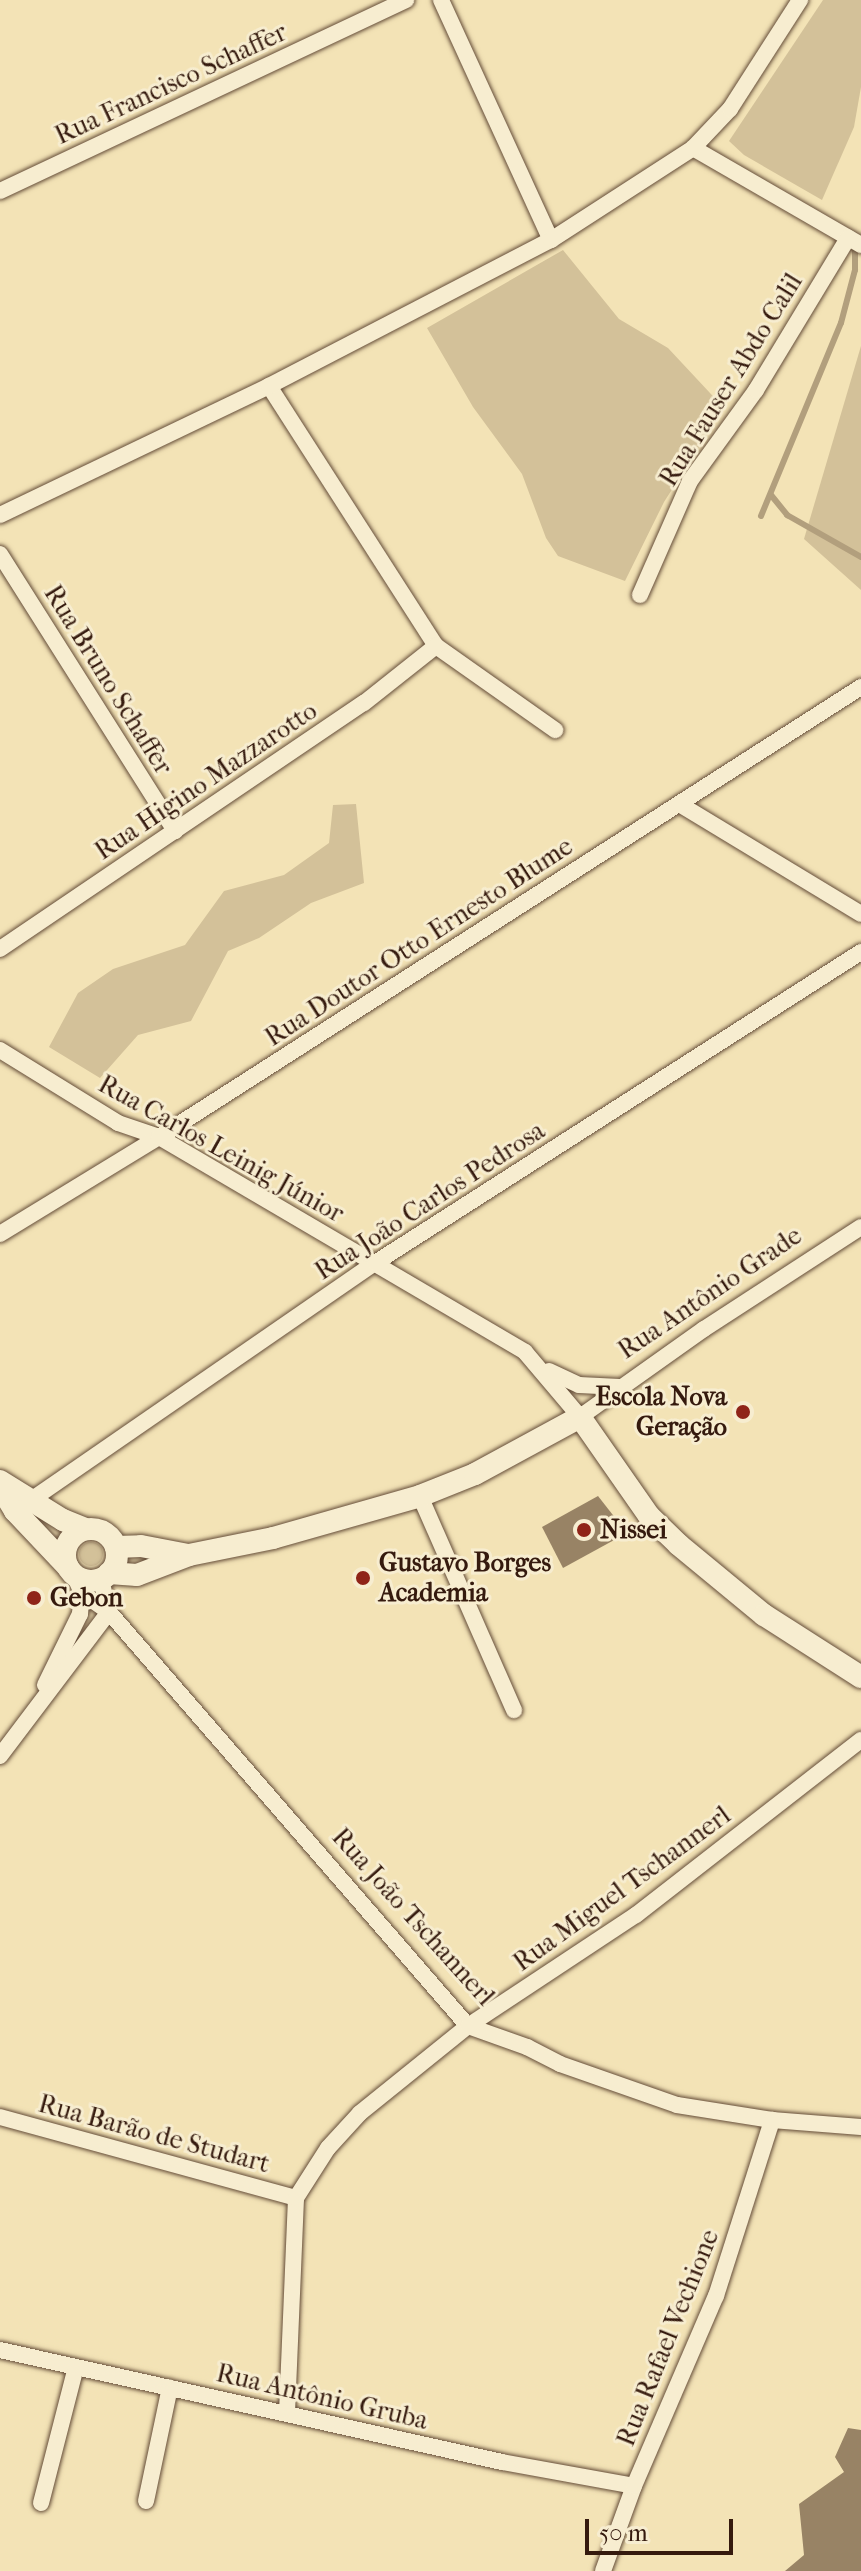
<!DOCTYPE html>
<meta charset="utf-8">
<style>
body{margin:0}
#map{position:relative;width:861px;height:2571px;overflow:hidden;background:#f3e3b6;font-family:"IM FELL French Canon",serif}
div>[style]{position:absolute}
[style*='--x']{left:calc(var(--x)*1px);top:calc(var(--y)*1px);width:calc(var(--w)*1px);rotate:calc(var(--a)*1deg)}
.green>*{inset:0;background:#d3c199}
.round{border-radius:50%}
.stream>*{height:6px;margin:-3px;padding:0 3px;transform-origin:3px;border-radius:3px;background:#b29f7d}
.building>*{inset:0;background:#988365}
.roads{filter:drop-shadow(0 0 2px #644c38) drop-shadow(0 0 2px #644c38)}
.minor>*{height:16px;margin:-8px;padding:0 8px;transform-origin:8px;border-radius:8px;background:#f7edd0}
.secondary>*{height:22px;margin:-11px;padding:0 11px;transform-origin:11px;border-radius:11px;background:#f7edd0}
.secondary>.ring{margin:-11px;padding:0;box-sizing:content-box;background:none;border:22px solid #f7edd0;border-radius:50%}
.dots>*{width:22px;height:22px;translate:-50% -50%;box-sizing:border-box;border:4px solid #f7edd0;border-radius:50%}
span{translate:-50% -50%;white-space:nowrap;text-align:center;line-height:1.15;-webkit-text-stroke:6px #f7edd0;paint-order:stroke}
.street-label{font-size:26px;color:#351a0e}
.poi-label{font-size:26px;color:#351a0e;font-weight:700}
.right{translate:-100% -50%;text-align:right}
.left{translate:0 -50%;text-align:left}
.scale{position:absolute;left:585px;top:2519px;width:148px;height:36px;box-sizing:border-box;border:4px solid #351a0e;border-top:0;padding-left:10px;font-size:24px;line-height:28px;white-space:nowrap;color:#351a0e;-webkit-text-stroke:6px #f7edd0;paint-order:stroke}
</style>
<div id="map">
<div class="green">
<i style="clip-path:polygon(823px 0,861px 0,861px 87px,854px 127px,822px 200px,744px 155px,729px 141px)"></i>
<i style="clip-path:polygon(563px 250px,619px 319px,668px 348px,724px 408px,664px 502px,625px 581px,558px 556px,546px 538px,522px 474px,473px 407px,427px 328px)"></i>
<i style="clip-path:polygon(861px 346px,861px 590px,804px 539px)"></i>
<i style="clip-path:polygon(356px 804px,364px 883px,311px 903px,259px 938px,228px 951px,191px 1021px,138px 1035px,100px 1078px,49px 1047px,78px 993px,113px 969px,185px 945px,224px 891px,284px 875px,329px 843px,333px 805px)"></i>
<i class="round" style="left:79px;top:1542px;width:24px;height:24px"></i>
</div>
<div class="stream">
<i style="--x:771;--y:495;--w:26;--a:51"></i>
<i style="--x:787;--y:515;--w:85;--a:29.6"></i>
<i style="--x:761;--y:516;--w:209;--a:-67.5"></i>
<i style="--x:841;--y:323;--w:55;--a:-75.2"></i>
<i style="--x:855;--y:270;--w:24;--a:-90"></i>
</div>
<div class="building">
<i style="clip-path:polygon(598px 1496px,627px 1533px,563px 1568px,542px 1527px)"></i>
<i style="clip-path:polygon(848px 2428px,861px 2430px,861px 2571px,785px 2571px,804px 2555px,799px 2504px,844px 2472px,835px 2457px)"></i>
</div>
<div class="roads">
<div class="minor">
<i style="--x:441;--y:0;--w:264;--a:65.4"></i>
<i style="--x:693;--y:148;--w:194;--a:30"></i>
<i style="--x:0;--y:191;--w:449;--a:-25.2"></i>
<i style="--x:269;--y:386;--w:309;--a:57.3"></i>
<i style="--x:436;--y:646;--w:146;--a:35.2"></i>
<i style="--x:0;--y:515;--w:298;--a:-25.6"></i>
<i style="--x:269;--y:386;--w:318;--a:-27.4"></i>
<i style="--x:551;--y:240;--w:169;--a:-32.9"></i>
<i style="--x:693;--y:148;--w:54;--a:-46.5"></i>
<i style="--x:730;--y:109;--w:130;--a:-57.3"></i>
<i style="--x:0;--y:554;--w:328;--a:57.7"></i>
<i style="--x:640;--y:595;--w:124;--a:-66.3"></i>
<i style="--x:690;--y:481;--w:112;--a:-54"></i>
<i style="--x:756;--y:390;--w:178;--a:-58.8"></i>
<i style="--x:681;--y:805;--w:210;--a:31.2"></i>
<i style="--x:0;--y:949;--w:439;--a:-34.1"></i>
<i style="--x:364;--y:703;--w:92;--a:-38.4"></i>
<i style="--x:0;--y:1050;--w:139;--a:31.7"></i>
<i style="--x:118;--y:1123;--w:43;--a:18.9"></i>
<i style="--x:159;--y:1137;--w:424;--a:30.4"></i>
<i style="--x:525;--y:1352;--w:85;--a:49.8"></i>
<i style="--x:580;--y:1417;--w:152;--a:-35.4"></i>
<i style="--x:704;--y:1329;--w:187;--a:-33"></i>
<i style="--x:0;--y:1234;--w:186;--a:-31.4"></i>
<i style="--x:159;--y:1137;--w:834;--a:-32.66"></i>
<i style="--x:549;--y:1371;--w:33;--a:25"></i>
<i style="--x:579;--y:1385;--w:41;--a:2.8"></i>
<i style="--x:420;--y:1496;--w:234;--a:66.3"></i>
<i style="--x:31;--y:1500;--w:418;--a:-34.6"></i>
<i style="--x:375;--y:1263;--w:577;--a:-32.62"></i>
<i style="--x:82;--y:1593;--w:33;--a:35"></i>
<i style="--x:109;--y:1612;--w:548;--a:49.07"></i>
<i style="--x:468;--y:2026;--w:63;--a:19.6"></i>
<i style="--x:527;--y:2047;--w:37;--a:27"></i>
<i style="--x:560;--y:2064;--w:124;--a:19.3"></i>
<i style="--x:677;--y:2105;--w:96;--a:9"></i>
<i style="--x:772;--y:2120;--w:89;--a:4.5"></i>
<i style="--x:45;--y:1685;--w:79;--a:-63.8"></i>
<i style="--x:80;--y:1614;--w:21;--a:-85"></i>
<i style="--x:82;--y:1593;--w:20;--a:-114"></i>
<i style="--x:0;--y:1756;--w:181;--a:-52.9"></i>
<i style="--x:109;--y:1612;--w:34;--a:-104"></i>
<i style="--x:0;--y:2117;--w:307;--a:15.3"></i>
<i style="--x:0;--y:2350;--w:514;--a:12.58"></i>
<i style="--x:502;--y:2462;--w:134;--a:10.3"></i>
<i style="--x:287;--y:2413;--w:215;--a:-87.6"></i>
<i style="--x:296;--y:2198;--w:59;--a:-57.4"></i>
<i style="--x:328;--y:2148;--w:47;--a:-47.6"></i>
<i style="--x:360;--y:2113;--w:139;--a:-38.9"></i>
<i style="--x:468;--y:2026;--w:201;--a:-33.5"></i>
<i style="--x:636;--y:1915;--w:285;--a:-37.9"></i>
<i style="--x:146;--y:2501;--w:116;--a:-78.1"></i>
<i style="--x:41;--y:2503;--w:140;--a:-75.6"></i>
<i style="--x:603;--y:2571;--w:90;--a:-70"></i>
<i style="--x:634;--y:2486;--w:207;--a:-66.7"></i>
<i style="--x:716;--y:2296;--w:185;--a:-72.3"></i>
</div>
<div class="secondary">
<i style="--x:0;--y:1481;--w:74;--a:31.8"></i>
<i style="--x:63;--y:1520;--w:24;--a:22"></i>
<i style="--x:0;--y:1486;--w:29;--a:59"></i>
<i style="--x:15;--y:1511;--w:77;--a:46.6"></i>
<i class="ring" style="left:65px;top:1529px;width:30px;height:30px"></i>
<i style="--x:116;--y:1547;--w:25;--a:-2"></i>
<i style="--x:141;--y:1546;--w:48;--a:10.8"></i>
<i style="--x:109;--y:1573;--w:28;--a:4"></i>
<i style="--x:137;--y:1575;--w:56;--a:-21"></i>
<i style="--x:189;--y:1555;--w:86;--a:-11.4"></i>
<i style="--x:273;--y:1538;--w:153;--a:-15.9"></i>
<i style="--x:420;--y:1496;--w:59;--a:-21.8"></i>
<i style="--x:475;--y:1474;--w:119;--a:-28.5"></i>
<i style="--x:580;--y:1417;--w:121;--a:55.1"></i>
<i style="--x:649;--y:1516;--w:42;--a:44"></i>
<i style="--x:679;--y:1545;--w:110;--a:39.5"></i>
<i style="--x:764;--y:1615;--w:115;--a:32.6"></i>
</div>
</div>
<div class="dots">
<i style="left:743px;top:1412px;background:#8f2418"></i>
<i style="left:584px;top:1530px;background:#8f2418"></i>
<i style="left:363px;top:1578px;background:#8f2418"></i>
<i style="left:34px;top:1598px;background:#8f2418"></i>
</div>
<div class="street-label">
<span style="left:171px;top:84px;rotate:-25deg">Rua Francisco Schaffer</span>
<span style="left:731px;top:380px;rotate:-58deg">Rua Fauser Abdo Calil</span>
<span style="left:108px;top:680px;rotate:58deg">Rua Bruno Schaffer</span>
<span style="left:206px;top:781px;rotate:-34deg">Rua Higino Mazzarotto</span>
<span style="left:419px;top:942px;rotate:-33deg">Rua Doutor Otto Ernesto Blume</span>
<span style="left:221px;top:1149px;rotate:29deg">Rua Carlos Leinig Júnior</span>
<span style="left:430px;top:1201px;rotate:-33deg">Rua João Carlos Pedrosa</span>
<span style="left:710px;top:1293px;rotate:-34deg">Rua Antônio Grade</span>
<span style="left:622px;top:1889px;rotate:-36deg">Rua Miguel Tschannerl</span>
<span style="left:413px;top:1917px;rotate:48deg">Rua João Tschannerl</span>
<span style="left:154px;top:2134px;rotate:15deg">Rua Barão de Studart</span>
<span style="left:668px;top:2338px;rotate:-68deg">Rua Rafael Vechione</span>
<span style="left:322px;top:2397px;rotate:13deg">Rua Antônio Gruba</span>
</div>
<div class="poi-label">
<span class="right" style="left:727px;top:1412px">Escola Nova<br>Geração</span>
<span class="left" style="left:600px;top:1530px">Nissei</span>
<span class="left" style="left:379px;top:1578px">Gustavo Borges<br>Academia</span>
<span class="left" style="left:50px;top:1598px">Gebon</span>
</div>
<div class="scale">50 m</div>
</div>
